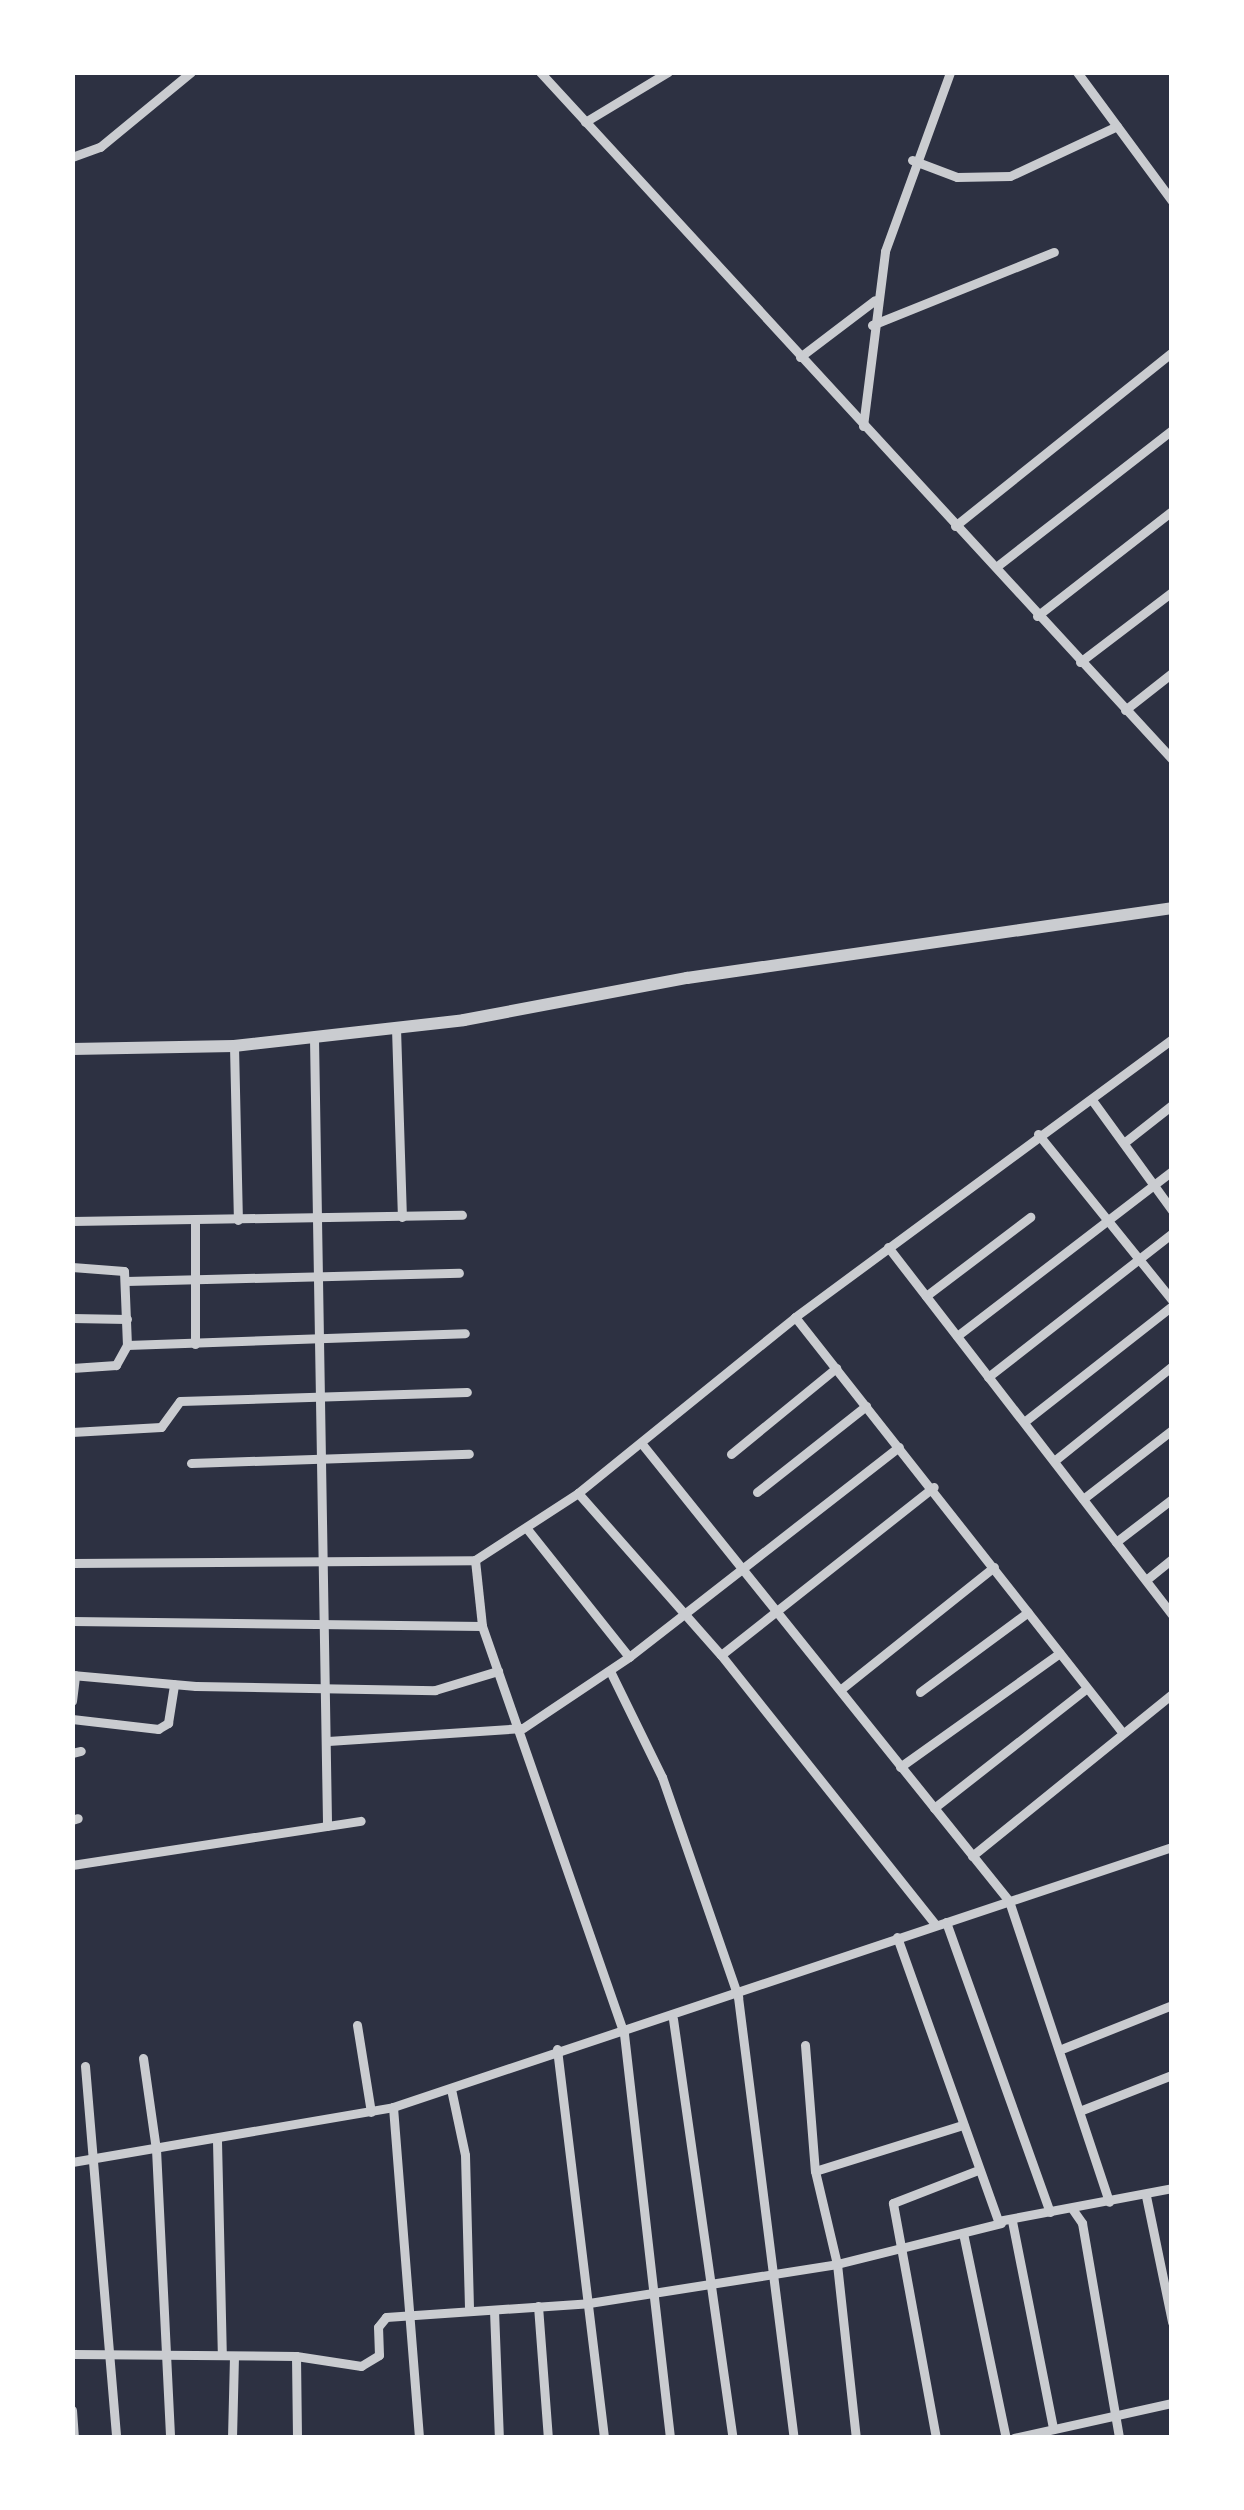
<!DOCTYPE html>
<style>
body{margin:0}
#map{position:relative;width:1244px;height:2510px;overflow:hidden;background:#2d3142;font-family:"Golos Text",sans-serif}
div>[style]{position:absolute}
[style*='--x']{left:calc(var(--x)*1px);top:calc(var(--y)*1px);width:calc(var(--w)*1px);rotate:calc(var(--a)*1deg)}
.minor>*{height:9px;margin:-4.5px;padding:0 4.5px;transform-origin:4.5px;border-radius:4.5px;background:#caccd0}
.tertiary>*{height:12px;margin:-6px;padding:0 6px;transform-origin:6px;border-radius:6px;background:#caccd0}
span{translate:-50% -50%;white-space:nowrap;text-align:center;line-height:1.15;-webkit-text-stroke:12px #fff;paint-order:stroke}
.frame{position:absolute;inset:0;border:75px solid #fff;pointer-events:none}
</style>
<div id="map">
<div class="minor">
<i style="--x:540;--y:72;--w:933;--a:47.39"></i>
<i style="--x:1077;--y:72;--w:160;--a:53.6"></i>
<i style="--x:585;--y:122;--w:97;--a:-31.1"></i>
<i style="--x:72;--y:157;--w:30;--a:-20"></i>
<i style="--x:100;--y:147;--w:118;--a:-39.5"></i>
<i style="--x:912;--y:160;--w:48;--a:20.7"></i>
<i style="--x:957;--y:177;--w:53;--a:-1.1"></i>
<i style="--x:1010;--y:176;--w:118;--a:-25"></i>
<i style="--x:872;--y:325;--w:196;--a:-21.9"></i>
<i style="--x:800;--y:357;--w:94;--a:-37.2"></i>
<i style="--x:863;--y:426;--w:176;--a:-82.8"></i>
<i style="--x:885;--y:251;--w:190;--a:-70"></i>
<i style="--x:955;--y:526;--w:278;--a:-38.7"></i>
<i style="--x:996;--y:567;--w:223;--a:-37.9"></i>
<i style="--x:1037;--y:616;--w:171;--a:-37.9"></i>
<i style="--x:1080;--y:662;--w:116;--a:-37.3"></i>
<i style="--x:1125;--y:710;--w:60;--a:-38.2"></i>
<i style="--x:396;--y:1028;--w:189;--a:88.2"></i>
<i style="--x:314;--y:1038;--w:788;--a:89.05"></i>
<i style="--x:234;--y:1046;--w:174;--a:88.7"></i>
<i style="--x:1092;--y:1100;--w:136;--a:54"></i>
<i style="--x:1038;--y:1134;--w:213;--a:51.1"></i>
<i style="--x:1125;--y:1142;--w:60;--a:-38.2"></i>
<i style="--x:195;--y:1220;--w:124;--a:90"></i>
<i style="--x:72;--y:1221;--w:390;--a:-0.9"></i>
<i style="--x:888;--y:1247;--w:464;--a:52.3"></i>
<i style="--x:72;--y:1267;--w:52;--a:4.4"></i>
<i style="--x:124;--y:1271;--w:74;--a:87.7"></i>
<i style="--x:127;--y:1345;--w:23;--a:119"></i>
<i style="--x:116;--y:1365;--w:44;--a:176.1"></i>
<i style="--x:126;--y:1281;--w:333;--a:-1.4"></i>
<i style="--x:926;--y:1296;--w:131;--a:-37.2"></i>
<i style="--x:795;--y:1317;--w:528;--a:51.76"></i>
<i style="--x:72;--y:1318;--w:55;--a:1"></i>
<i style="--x:957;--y:1336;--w:271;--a:-37.5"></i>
<i style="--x:127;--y:1345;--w:338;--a:-2"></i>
<i style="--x:988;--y:1377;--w:234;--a:-38"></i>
<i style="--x:1024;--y:1422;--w:188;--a:-38.1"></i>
<i style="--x:72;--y:1432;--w:89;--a:-3.2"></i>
<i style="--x:161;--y:1427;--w:32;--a:-54"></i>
<i style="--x:180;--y:1401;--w:287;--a:-1.8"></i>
<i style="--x:642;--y:1444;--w:586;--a:51.23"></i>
<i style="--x:1009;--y:1901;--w:317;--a:71.6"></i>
<i style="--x:731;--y:1454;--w:136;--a:-39.3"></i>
<i style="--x:1054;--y:1461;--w:151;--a:-38.8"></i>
<i style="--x:191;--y:1463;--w:278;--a:-1.9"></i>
<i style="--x:757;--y:1492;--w:139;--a:-38.3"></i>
<i style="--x:578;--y:1493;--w:216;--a:48.6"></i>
<i style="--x:721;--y:1655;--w:345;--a:51.5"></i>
<i style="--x:1083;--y:1499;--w:113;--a:-37.8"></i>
<i style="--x:528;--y:1530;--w:162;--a:51.5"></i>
<i style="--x:1116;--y:1542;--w:71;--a:-37.5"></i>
<i style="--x:475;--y:1560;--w:66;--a:83.9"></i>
<i style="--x:482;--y:1626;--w:432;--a:70.8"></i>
<i style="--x:624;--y:2034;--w:407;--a:83.5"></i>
<i style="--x:72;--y:1563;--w:403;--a:-0.4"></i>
<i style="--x:475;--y:1560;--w:123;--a:-33"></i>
<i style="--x:578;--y:1493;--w:279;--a:-39"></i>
<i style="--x:795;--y:1317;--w:468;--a:-36.4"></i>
<i style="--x:1146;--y:1580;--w:33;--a:-39"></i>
<i style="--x:72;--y:1621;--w:410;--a:0.7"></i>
<i style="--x:721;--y:1655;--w:271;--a:-38.3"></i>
<i style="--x:610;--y:1671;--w:118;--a:63.9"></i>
<i style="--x:662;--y:1777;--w:233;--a:70.9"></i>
<i style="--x:738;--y:1997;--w:445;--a:82.8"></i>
<i style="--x:72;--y:1675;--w:124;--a:5.1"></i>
<i style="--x:196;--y:1686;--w:239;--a:1"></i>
<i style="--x:435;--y:1690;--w:66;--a:-16.8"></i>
<i style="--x:840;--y:1690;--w:197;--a:-38.6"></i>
<i style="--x:920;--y:1692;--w:134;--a:-36.5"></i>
<i style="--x:72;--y:1701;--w:26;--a:-83"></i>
<i style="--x:72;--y:1719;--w:87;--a:6.6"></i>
<i style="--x:158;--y:1729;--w:12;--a:-31"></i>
<i style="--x:168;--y:1723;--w:39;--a:-81"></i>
<i style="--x:328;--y:1741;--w:195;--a:-3.8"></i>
<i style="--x:523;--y:1728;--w:128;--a:-33.8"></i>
<i style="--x:629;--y:1657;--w:342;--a:-37.9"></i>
<i style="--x:72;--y:1753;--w:9;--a:-13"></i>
<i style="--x:900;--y:1767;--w:196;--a:-35.5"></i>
<i style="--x:934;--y:1808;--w:194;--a:-38.1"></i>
<i style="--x:72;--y:1820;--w:6;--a:-18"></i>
<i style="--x:972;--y:1856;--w:257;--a:-39"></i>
<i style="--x:72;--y:1865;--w:292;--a:-8.7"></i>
<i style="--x:946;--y:1922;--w:308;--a:70.3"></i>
<i style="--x:897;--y:1937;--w:301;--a:70.4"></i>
<i style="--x:998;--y:2221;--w:177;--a:-10.7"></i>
<i style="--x:673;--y:2019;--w:423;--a:81.9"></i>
<i style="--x:357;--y:2025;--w:88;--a:80.9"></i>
<i style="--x:805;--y:2045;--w:126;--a:85.5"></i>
<i style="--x:815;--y:2171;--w:96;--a:76.7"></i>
<i style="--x:837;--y:2264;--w:175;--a:83.8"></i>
<i style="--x:1064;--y:2048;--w:116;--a:-21.7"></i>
<i style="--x:557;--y:2049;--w:392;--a:83.1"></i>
<i style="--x:143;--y:2058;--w:92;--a:81.9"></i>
<i style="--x:156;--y:2149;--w:289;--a:87.2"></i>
<i style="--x:85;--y:2066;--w:373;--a:85.2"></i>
<i style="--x:451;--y:2089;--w:67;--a:78"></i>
<i style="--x:465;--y:2155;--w:155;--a:88.5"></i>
<i style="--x:393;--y:2107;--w:332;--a:85.5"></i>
<i style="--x:1082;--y:2110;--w:97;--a:-21.3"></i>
<i style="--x:217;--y:2141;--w:214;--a:88.7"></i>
<i style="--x:72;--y:2162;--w:326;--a:-9.7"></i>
<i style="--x:393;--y:2107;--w:821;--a:-18.46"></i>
<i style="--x:815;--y:2171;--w:155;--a:-17.3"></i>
<i style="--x:1146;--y:2196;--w:129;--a:78.3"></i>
<i style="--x:1073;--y:2210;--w:16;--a:55"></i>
<i style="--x:1082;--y:2223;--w:218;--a:80.2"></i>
<i style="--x:1012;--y:2221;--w:212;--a:78.8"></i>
<i style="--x:963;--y:2233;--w:209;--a:78.2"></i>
<i style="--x:538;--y:2306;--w:132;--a:85.7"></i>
<i style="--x:494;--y:2310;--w:128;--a:87.8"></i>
<i style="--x:72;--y:2354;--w:224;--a:0.5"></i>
<i style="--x:296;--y:2356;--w:66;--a:8.7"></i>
<i style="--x:361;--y:2366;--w:21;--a:-31"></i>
<i style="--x:379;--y:2355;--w:28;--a:-92"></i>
<i style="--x:378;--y:2327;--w:13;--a:-51"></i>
<i style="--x:386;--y:2317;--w:203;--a:-3.9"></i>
<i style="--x:589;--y:2303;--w:251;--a:-8.9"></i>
<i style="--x:837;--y:2264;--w:169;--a:-14"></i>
<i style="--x:296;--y:2356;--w:82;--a:89.3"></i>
<i style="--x:72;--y:2410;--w:28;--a:86"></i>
<i style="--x:232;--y:2438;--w:82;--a:-88.6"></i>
<i style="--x:936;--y:2438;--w:239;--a:-100.4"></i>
<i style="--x:893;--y:2203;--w:91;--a:-21.2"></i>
<i style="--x:1014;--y:2438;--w:162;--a:-12.5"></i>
</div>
<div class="tertiary">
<i style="--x:72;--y:1049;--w:162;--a:-1.1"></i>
<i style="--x:234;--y:1046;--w:231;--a:-6.4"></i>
<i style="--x:464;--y:1020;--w:227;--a:-10.7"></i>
<i style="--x:687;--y:978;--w:490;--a:-8.2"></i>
</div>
<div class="frame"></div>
</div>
